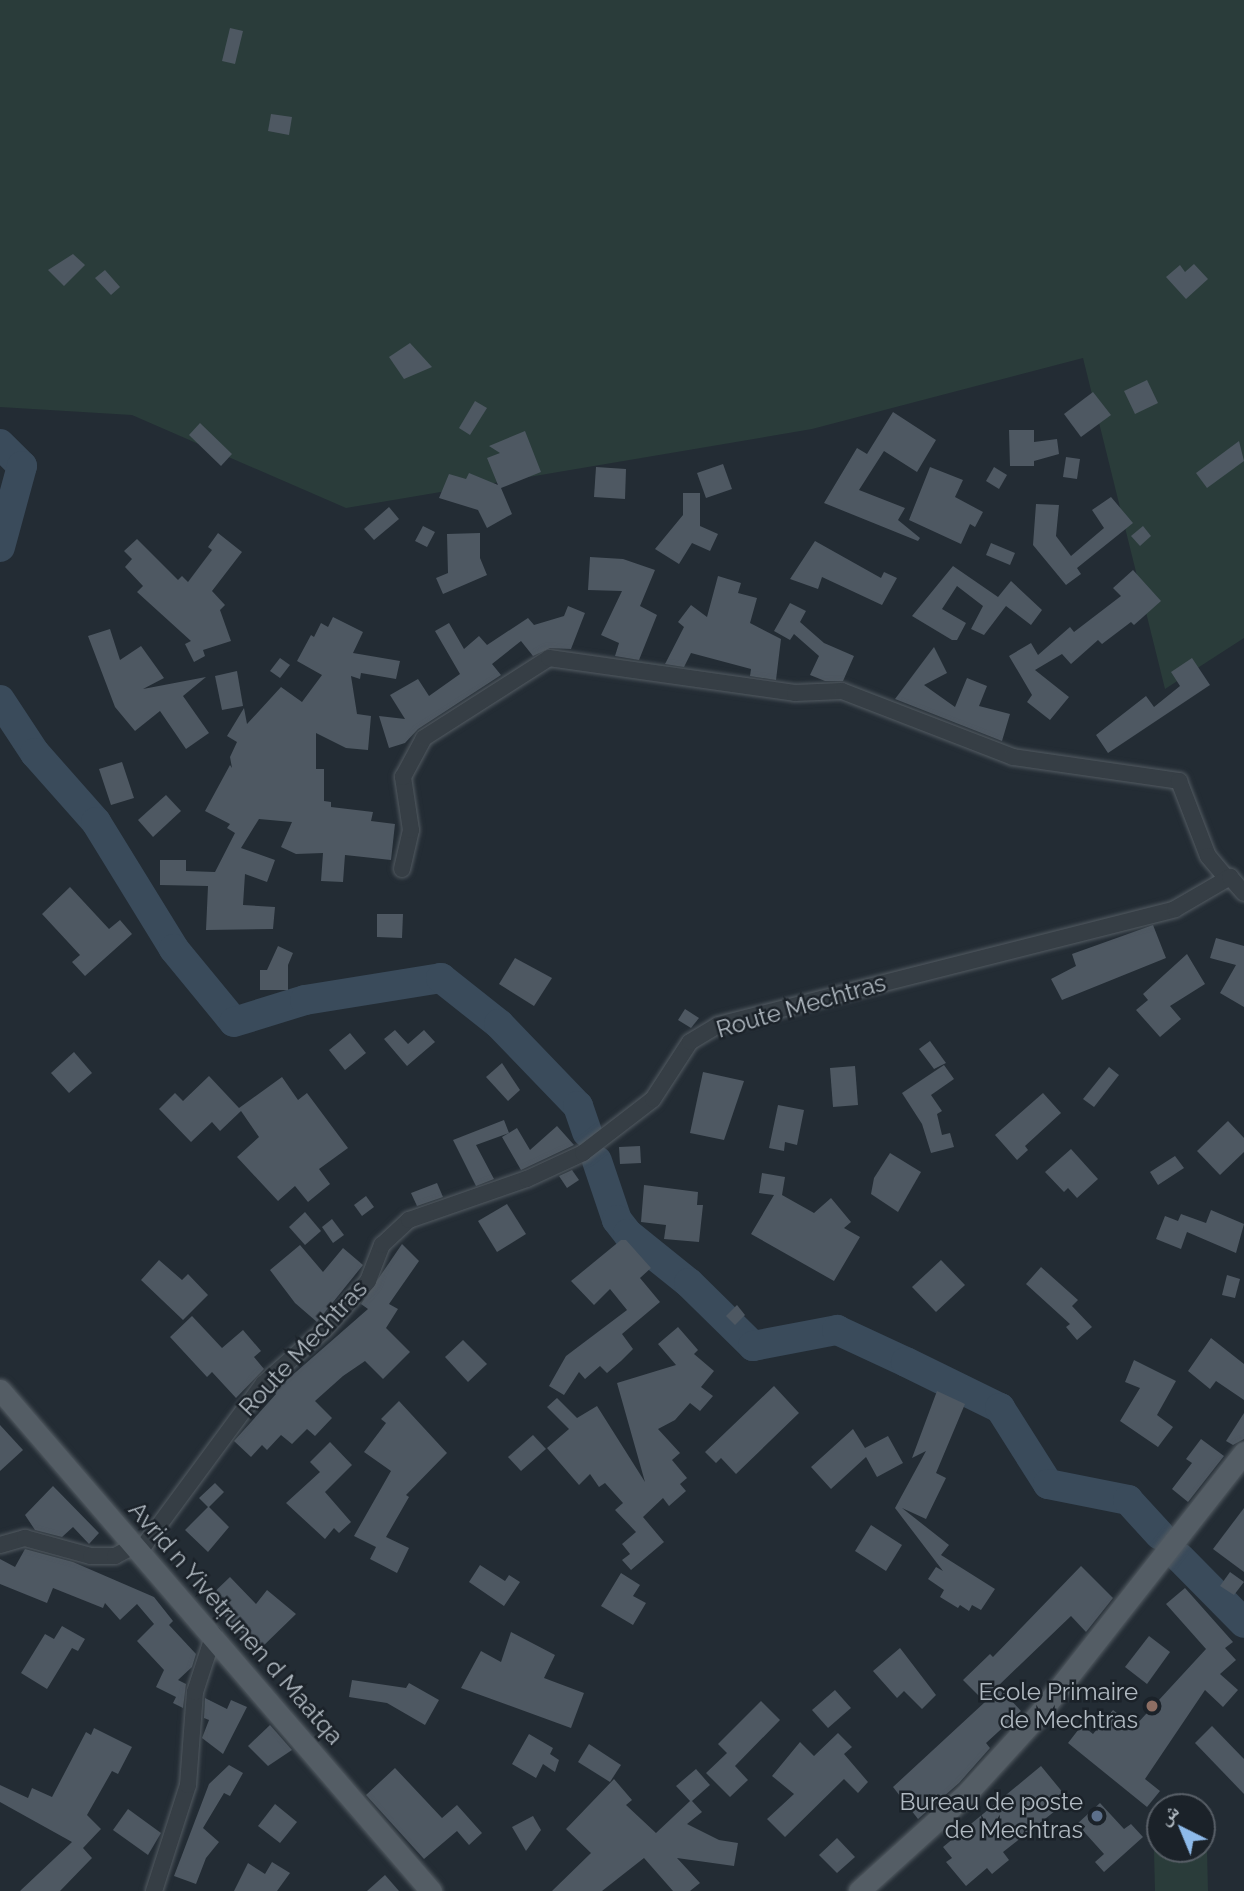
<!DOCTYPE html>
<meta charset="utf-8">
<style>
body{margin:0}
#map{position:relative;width:1244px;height:1891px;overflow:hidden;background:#232c34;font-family:Raleway,"Noto Naskh Arabic",sans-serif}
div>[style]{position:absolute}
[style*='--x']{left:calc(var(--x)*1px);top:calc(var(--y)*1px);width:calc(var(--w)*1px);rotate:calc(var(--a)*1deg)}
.green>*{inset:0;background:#2a3c3a}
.river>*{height:30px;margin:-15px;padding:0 15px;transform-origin:15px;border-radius:15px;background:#3a4b5b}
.building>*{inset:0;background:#4e5862}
.roads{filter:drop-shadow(0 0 2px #535b62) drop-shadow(0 0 2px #535b62)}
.minor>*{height:16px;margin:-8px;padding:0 8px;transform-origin:8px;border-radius:8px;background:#363e45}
.major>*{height:21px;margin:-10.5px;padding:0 10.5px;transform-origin:10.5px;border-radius:10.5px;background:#545d65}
.dots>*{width:19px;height:19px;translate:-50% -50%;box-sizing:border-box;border:4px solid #1b2229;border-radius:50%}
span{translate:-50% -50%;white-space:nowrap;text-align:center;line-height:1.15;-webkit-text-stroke:5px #1b2229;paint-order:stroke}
.street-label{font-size:24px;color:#b0b9c1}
.poi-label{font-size:24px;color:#b0b9c1}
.right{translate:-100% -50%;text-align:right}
.north{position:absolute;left:1146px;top:1793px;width:70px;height:70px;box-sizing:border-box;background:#1b2229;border:2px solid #575e66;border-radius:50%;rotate:317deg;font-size:19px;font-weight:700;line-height:28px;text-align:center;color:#b0b9c1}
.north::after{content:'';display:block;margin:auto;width:24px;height:32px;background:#8ebae9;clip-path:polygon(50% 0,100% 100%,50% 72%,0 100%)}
</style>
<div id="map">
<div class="green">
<i style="clip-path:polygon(0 0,1244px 0,1244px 638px,1165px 689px,1083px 358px,812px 429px,346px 508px,132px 415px,0 407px)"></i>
<i style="clip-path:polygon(1207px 1850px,1208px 1891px,1155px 1891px,1154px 1851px)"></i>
</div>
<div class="river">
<i style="--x:0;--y:444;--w:31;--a:45"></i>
<i style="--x:22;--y:466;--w:84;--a:105.2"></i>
<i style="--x:0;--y:700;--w:64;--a:56.6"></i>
<i style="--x:35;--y:753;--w:92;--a:48.5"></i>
<i style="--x:96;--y:822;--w:149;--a:58.4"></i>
<i style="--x:174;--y:949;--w:94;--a:50.6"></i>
<i style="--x:234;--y:1022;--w:74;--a:-17.2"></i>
<i style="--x:305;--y:1000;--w:138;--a:-9.2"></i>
<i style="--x:441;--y:978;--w:74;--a:38.4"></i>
<i style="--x:499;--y:1024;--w:114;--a:46.1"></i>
<i style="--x:578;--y:1106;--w:28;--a:71"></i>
<i style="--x:597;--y:1161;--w:62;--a:71.3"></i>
<i style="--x:617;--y:1220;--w:18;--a:52"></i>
<i style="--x:628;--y:1234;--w:78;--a:38.8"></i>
<i style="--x:689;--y:1283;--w:90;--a:44.5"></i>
<i style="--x:753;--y:1346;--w:86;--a:-10.8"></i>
<i style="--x:837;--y:1330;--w:76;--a:24.9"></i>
<i style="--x:906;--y:1362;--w:105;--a:26.1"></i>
<i style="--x:1000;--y:1408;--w:90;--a:57.7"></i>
<i style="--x:1048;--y:1484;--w:82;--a:11.3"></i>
<i style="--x:1128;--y:1500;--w:47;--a:47.6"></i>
<i style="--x:1180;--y:1558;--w:91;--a:45.4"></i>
</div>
<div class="building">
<i style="clip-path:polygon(230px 28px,243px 31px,235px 64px,222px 61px)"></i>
<i style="clip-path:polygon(271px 114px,292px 117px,289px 135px,268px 131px)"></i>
<i style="clip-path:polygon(73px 254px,85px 265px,64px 286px,48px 270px)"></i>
<i style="clip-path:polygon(1194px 264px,1208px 279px,1186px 299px,1166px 277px,1180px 265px,1185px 272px)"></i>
<i style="clip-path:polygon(105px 270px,120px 287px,111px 295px,95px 278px)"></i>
<i style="clip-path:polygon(410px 343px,432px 367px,404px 379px,389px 357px)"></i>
<i style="clip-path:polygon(1147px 380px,1158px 403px,1135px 414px,1124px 391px)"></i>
<i style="clip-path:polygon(1093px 392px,1111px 415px,1081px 437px,1064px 414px)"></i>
<i style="clip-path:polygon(475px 401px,487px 408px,470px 435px,459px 428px)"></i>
<i style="clip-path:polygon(893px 412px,936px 440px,917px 472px,884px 451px,859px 490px,905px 508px,898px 520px,920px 538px,918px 541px,824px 503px,857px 448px,867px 454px)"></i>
<i style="clip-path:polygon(200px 423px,232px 454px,221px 466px,189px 435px)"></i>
<i style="clip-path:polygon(1009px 430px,1034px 430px,1034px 442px,1057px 439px,1059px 454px,1034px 461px,1034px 466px,1010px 466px)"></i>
<i style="clip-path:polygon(525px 431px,541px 472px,501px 488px,512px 514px,487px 528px,478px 510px,439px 498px,449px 474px,466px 479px,469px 473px,498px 485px,487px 458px,500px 453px,489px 446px)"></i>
<i style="clip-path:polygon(1239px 441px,1244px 461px,1207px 488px,1196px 473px)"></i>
<i style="clip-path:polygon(1066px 457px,1080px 459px,1077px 479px,1063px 477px)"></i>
<i style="clip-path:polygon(723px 464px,732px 489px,706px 498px,697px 473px)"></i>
<i style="clip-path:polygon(596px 467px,626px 469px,625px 499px,594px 497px)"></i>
<i style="clip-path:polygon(930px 467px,963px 480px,955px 497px,983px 512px,975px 527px,970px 524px,961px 544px,909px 520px)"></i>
<i style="clip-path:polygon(994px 467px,1007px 475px,999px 489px,986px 481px)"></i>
<i style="clip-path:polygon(683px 493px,700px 493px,700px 526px,718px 534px,710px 551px,692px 543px,679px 564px,655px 549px,683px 515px)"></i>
<i style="clip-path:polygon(1111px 497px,1133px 523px,1077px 568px,1081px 574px,1066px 585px,1033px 545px,1036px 504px,1059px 505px,1056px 536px,1071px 556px,1104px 528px,1092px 510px)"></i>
<i style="clip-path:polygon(389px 507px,399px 519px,374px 540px,364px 529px)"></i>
<i style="clip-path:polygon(423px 526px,435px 532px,427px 547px,415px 541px)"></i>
<i style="clip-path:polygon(1143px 526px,1151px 536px,1140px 546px,1131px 536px)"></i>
<i style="clip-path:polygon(218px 533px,242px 552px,212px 591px,225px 605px,220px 610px,231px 641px,203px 650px,205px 656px,194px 662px,185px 644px,191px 641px,137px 592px,143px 586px,125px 567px,132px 559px,124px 551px,137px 539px,178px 580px,182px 576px,188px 582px,212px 550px,208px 547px)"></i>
<i style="clip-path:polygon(480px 533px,480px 558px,487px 575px,443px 594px,436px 578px,448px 573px,447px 534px)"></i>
<i style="clip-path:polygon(815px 541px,881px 578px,884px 572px,897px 578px,882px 605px,822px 577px,818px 589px,790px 579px)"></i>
<i style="clip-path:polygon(991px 543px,1015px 553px,1010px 565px,986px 555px)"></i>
<i style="clip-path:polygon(590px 557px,623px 559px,655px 570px,640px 606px,657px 615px,639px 660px,615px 656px,619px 643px,601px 635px,622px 591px,588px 590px)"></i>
<i style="clip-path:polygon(953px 566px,998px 597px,1011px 581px,1042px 610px,1031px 625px,1006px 606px,984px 635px,971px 629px,983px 606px,957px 586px,942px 609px,966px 623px,957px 640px,952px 640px,912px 616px)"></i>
<i style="clip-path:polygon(1133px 570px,1161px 601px,1134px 625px,1131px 622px,1102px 644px,1098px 640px,1071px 664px,1062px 654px,1035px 670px,1069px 697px,1050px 720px,1027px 702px,1032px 695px,1009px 656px,1031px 643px,1038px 655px,1070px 627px,1074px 632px,1121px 596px,1113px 588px)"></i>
<i style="clip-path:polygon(718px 576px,741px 583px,738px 593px,757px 598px,750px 623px,781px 639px,776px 680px,750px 676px,751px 669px,691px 653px,684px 667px,665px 664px,684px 627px,678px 622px,691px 605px,707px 617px)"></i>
<i style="clip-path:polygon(790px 603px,806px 611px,800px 622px,824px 643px,854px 656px,843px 681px,825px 681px,810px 675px,819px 656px,794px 634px,790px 640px,774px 631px)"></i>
<i style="clip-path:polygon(568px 606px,585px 613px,571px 649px,550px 648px,533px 656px,521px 641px,492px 664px,501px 675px,418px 729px,405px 743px,389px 748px,379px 716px,405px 719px,390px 695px,418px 679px,429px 696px,460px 674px,435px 631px,449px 623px,464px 649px,479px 636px,487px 645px,528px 618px,534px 625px,564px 616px)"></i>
<i style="clip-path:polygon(333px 617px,363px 632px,353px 653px,400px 661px,396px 679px,361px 673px,360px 679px,351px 676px,357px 714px,371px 716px,368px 750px,346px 748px,316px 733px,316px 769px,324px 769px,324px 801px,331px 802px,331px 807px,373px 812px,371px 821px,395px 824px,391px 860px,345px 855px,343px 882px,321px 881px,323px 853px,296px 854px,281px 847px,292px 822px,259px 819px,241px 848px,275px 860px,267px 882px,245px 874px,243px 905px,275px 907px,273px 929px,206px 930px,208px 886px,160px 885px,160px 860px,186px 860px,186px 871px,215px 872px,235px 833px,227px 828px,230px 824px,205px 811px,230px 765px,232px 768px,230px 757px,237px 742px,227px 736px,244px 708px,247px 724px,281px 687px,302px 702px,322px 675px,297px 661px,311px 635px,314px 637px,321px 623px,328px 627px)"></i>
<i style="clip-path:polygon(110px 629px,120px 660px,141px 646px,164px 678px,143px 689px,206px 677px,183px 696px,209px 733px,186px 749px,160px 711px,135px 731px,115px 707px,88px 636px)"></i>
<i style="clip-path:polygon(934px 647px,947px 673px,924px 685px,955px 707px,967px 678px,987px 686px,979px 706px,1010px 714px,1002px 741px,895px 699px)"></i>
<i style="clip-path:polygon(280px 658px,290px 665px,280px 678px,270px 671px)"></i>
<i style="clip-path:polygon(1192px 658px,1210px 685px,1108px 753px,1096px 735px,1146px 696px,1154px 707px,1180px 686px,1171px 672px)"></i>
<i style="clip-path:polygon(237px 671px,243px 706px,222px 710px,215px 676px)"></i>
<i style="clip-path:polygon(122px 762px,134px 798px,111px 805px,99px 769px)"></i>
<i style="clip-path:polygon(166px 795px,181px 811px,153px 837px,138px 820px)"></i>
<i style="clip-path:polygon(70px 887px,109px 929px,120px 920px,132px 934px,85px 976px,72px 962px,80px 955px,42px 914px)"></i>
<i style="clip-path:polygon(377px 914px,403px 914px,402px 938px,377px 937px)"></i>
<i style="clip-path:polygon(1153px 925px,1166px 958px,1062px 1000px,1051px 979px,1076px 966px,1072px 954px)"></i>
<i style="clip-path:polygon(1216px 938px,1244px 946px,1244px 1007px,1220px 993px,1236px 965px,1210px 958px)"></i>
<i style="clip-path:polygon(278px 946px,293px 953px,288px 965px,288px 990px,260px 990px,260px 970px,267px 970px)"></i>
<i style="clip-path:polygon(1187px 954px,1205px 984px,1170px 1006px,1181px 1019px,1160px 1037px,1136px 1010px,1148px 1000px,1143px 994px)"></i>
<i style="clip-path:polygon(515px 958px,552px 978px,534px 1006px,499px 984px)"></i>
<i style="clip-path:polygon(685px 1009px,699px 1018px,691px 1028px,678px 1020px)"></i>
<i style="clip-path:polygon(395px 1030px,408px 1044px,424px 1030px,435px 1042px,407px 1066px,384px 1039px)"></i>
<i style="clip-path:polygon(350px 1033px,366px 1053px,345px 1070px,329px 1050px)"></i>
<i style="clip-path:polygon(930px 1041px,946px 1063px,934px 1069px,919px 1049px)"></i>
<i style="clip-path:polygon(74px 1052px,92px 1073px,69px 1093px,51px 1073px)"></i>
<i style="clip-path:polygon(502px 1063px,520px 1090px,508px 1101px,486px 1077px)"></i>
<i style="clip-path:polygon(944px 1065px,954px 1079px,931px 1095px,942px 1111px,937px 1114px,942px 1135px,950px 1133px,954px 1147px,931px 1153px,922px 1124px,902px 1093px)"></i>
<i style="clip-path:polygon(855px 1066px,858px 1105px,833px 1107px,830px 1068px)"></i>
<i style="clip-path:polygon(1109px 1067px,1119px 1075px,1094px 1107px,1083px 1099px)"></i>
<i style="clip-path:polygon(703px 1072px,744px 1081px,724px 1140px,690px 1133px)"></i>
<i style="clip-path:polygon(209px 1076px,239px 1108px,282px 1077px,298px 1100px,307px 1093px,348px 1148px,319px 1169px,330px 1184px,308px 1202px,295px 1186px,278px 1201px,237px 1157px,259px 1137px,241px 1111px,220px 1131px,212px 1122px,191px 1142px,159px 1109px,175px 1093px,183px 1101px)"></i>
<i style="clip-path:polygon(1043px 1093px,1061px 1113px,1025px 1146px,1028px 1150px,1017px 1160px,995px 1135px)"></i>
<i style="clip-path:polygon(778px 1105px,804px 1110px,797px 1145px,785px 1142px,784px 1151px,769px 1148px)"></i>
<i style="clip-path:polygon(504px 1120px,509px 1133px,476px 1145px,494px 1179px,476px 1186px,453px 1140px)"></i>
<i style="clip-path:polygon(1228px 1121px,1244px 1138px,1244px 1152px,1220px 1175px,1197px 1151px)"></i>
<i style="clip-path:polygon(557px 1126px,574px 1145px,521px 1170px,502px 1137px,517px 1128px,530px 1150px)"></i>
<i style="clip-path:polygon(640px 1146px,641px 1163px,620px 1164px,619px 1147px)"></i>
<i style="clip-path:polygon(1071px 1149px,1098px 1179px,1077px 1198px,1068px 1188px,1064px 1192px,1045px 1172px)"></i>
<i style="clip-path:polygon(890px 1153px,921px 1172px,898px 1212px,871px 1194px,874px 1178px)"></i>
<i style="clip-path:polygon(1175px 1156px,1184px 1168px,1158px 1185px,1150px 1172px)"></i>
<i style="clip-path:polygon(572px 1170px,579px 1180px,567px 1188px,559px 1176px)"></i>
<i style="clip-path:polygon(762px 1173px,785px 1177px,782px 1195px,814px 1213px,831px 1198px,851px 1222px,844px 1228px,860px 1237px,834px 1281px,751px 1234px,774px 1195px,759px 1193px)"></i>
<i style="clip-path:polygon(437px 1183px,443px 1197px,417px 1206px,411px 1193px)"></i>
<i style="clip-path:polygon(644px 1185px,698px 1192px,697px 1205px,703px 1205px,699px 1242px,664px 1239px,666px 1225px,641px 1222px)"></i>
<i style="clip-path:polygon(366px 1196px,374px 1207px,362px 1216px,354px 1205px)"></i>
<i style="clip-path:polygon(507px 1204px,526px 1234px,497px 1252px,478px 1221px)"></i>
<i style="clip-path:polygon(1211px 1210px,1244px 1224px,1236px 1253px,1187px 1232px,1181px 1249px,1156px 1239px,1165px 1216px,1178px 1221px,1181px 1214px,1206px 1223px)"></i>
<i style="clip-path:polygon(305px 1212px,321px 1231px,305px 1245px,289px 1227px)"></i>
<i style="clip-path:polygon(332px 1219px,344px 1235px,333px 1243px,322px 1227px)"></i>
<i style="clip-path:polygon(621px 1240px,626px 1240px,651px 1268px,640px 1278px,660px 1302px,622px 1334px,633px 1349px,621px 1361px,607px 1373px,600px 1366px,585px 1379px,579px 1372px,564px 1395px,549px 1386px,566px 1356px,627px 1310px,610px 1289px,594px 1305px,571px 1281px)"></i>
<i style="clip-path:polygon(402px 1244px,419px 1261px,389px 1304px,398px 1309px,386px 1328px,410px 1352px,383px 1379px,365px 1361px,343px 1376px,315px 1401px,332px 1418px,315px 1436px,307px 1429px,292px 1444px,281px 1435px,267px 1450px,262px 1445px,251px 1457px,234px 1441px,276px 1394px,273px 1392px,368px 1309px,361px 1304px)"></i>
<i style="clip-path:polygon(300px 1245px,323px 1272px,343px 1248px,363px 1265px,317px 1322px,295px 1303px,270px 1270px)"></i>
<i style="clip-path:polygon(159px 1260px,182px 1280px,188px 1274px,208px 1295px,183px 1320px,141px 1280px)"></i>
<i style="clip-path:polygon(941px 1260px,965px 1285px,936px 1312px,912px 1287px)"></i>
<i style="clip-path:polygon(1041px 1267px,1078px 1300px,1072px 1306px,1092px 1327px,1077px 1340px,1066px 1327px,1070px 1324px,1026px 1284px)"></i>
<i style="clip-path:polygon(1227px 1275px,1240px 1279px,1235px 1298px,1222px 1295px)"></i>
<i style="clip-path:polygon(737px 1305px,745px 1315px,735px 1325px,726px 1316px)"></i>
<i style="clip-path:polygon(192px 1316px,222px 1348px,243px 1330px,261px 1351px,254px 1357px,264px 1369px,236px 1398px,212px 1372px,207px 1377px,170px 1337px)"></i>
<i style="clip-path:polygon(678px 1327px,698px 1350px,694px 1354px,714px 1371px,701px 1387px,713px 1396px,700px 1411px,690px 1403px,675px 1420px,658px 1429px,680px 1453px,672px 1460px,687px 1478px,680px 1484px,686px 1491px,669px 1506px,663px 1498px,643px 1517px,664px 1542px,631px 1570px,622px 1560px,630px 1554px,622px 1544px,636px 1532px,615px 1510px,623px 1503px,605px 1483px,599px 1487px,590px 1474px,579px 1485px,547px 1448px,569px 1429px,547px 1407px,557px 1398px,577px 1418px,597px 1406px,645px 1482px,617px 1383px,676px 1365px,658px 1344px)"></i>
<i style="clip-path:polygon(1211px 1338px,1244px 1364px,1244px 1400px,1216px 1381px,1210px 1389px,1188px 1371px)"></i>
<i style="clip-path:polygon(463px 1340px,487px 1364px,468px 1382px,445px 1357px)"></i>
<i style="clip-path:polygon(1134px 1360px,1176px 1381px,1157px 1415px,1173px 1427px,1158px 1447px,1120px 1421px,1140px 1388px,1125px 1382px)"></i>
<i style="clip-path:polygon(774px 1386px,799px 1413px,736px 1474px,721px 1458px,716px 1463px,705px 1452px)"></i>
<i style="clip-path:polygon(937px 1391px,965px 1404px,936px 1473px,946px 1478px,926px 1519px,902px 1508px,949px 1545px,941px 1555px,995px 1589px,981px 1610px,972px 1605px,969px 1611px,960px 1605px,958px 1608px,940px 1597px,944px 1590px,928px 1579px,936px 1567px,943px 1571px,895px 1508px,926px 1451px,912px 1458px)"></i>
<i style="clip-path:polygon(399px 1401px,447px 1453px,406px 1495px,409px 1497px,386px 1537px,409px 1548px,397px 1573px,370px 1559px,376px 1547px,354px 1536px,391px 1471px,364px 1452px,386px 1423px,381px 1419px)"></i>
<i style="clip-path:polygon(1244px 1413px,1244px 1439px,1233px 1445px,1226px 1441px)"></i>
<i style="clip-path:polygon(0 1425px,23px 1450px,0 1471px)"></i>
<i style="clip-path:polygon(853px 1429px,865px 1448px,888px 1436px,903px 1463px,877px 1477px,866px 1457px,831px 1489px,811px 1467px)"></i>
<i style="clip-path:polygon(533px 1435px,546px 1449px,521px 1471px,508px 1457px)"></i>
<i style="clip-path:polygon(1201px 1439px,1224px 1456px,1188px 1502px,1172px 1489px,1192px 1463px,1186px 1459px)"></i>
<i style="clip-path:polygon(330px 1442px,352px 1465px,325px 1492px,351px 1522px,339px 1533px,334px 1528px,325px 1539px,286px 1503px,320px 1472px,310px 1462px)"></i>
<i style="clip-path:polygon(215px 1483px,224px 1492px,209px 1507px,229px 1527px,208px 1552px,185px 1530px,208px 1507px,199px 1498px)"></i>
<i style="clip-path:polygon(53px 1486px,99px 1533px,89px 1544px,73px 1527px,62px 1537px,35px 1530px,25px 1515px)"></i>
<i style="clip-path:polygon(1244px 1508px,1244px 1572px,1213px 1549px)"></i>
<i style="clip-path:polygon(871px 1525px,902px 1545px,886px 1571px,855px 1551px)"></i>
<i style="clip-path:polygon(25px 1549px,73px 1562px,154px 1597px,173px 1621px,169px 1625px,196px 1654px,192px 1667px,178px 1680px,186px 1684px,183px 1708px,173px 1703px,176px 1697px,156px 1687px,164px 1670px,137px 1641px,154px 1624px,137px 1604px,120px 1620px,105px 1603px,103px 1608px,53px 1588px,47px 1603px,0 1584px,0 1559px,15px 1567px)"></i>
<i style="clip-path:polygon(480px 1565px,505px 1581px,509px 1575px,520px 1582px,504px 1606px,469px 1582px)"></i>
<i style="clip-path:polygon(1081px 1566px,1113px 1598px,1086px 1632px,1071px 1616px,998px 1686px,1021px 1711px,986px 1743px,990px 1748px,959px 1783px,918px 1819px,893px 1787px,985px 1702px,963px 1680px,990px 1654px,993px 1657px)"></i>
<i style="clip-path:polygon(1230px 1572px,1244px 1582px,1234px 1595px,1220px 1586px)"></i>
<i style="clip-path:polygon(621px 1573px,640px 1585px,633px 1596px,646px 1603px,633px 1625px,601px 1606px)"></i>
<i style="clip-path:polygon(230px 1577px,256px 1604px,267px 1590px,296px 1614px,259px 1650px,207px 1599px)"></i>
<i style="clip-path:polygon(1185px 1588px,1233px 1642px,1225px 1648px,1236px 1660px,1220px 1674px,1238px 1690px,1223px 1707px,1205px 1690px,1145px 1779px,1160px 1791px,1147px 1807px,1068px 1743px,1082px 1725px,1093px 1734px,1113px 1710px,1134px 1727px,1206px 1649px,1166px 1604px)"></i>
<i style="clip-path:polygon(62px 1626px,85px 1639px,78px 1651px,72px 1648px,47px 1689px,21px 1673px,45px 1634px,54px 1639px)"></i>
<i style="clip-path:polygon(511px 1632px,555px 1655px,544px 1678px,584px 1693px,571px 1728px,461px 1688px,481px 1651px,501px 1662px)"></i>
<i style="clip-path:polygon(1149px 1636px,1170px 1652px,1147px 1684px,1125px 1667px)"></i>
<i style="clip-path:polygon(900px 1648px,936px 1695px,922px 1709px,904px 1691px,897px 1698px,873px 1671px)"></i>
<i style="clip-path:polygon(352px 1680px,406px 1688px,409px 1683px,439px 1700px,425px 1725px,387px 1703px,349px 1697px)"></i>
<i style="clip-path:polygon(835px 1690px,851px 1708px,828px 1728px,812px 1710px)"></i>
<i style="clip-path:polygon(205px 1698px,227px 1709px,231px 1700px,247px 1707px,223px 1754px,202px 1738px,209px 1720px,204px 1718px)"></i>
<i style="clip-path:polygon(761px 1701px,780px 1720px,735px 1766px,748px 1780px,730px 1797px,706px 1773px,727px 1753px,718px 1744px)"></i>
<i style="clip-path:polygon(270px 1725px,292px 1750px,268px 1766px,248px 1746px)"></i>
<i style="clip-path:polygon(1212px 1726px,1244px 1759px,1244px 1794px,1195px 1743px)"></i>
<i style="clip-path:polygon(94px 1728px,132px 1747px,118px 1774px,112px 1771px,87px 1815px,101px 1829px,83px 1848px,92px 1858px,60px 1891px,20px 1891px,72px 1842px,0 1802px,0 1785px,28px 1798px,32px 1788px,52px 1797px,86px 1732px,91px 1735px)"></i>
<i style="clip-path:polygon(838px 1733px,852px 1747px,844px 1754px,868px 1782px,858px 1793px,844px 1779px,785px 1837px,767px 1819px,794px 1794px,772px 1776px,800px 1742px,814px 1756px)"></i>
<i style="clip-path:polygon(529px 1734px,553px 1748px,550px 1754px,559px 1760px,555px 1772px,543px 1764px,536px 1778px,512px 1764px)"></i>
<i style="clip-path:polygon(589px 1744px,621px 1765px,610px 1782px,578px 1762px)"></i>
<i style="clip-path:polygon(229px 1765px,243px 1773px,230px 1796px,224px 1793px,203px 1828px,219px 1842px,206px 1858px,196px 1884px,174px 1876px,209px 1784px)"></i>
<i style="clip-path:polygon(1041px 1766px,1069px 1800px,1003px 1852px,1009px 1860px,992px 1874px,987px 1868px,966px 1886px,946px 1862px,952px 1858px,943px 1847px)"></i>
<i style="clip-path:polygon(395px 1768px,442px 1818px,457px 1805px,482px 1833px,469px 1845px,457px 1831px,424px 1859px,366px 1795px)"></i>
<i style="clip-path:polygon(696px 1769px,710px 1785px,692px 1801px,702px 1812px,687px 1824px,719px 1840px,738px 1843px,734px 1866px,677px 1858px,700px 1883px,690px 1891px,673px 1891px,644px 1858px,602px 1891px,552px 1891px,591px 1853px,566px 1829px,614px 1779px,632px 1800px,626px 1805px,656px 1833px,690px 1801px,676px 1786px)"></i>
<i style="clip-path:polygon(1100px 1803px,1124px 1829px,1131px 1824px,1143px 1837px,1104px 1872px,1095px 1862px,1104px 1854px,1077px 1824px)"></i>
<i style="clip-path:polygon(275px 1804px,297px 1822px,280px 1843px,258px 1826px)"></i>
<i style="clip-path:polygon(128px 1809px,161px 1833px,148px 1855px,113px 1830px)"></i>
<i style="clip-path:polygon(533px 1816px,541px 1830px,526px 1851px,512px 1827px)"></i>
<i style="clip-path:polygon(837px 1838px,855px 1857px,837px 1873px,819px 1855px)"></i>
<i style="clip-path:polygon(272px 1862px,290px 1873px,277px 1891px,234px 1891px,248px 1863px,265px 1874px)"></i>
<i style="clip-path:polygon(385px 1875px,399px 1891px,367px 1891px)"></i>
</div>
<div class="roads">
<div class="minor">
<i style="--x:402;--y:869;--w:40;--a:-77"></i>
<i style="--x:411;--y:830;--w:54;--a:-98.6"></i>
<i style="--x:403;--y:777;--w:44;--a:-61.7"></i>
<i style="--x:424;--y:738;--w:148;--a:-32.6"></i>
<i style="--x:549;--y:658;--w:248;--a:8.1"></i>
<i style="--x:795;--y:693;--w:47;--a:-2.4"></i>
<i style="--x:842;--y:691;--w:183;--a:21.1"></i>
<i style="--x:1013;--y:757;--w:168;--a:8.2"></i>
<i style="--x:1179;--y:781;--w:80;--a:68.9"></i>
<i style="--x:1208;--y:856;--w:30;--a:50"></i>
<i style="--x:0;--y:1545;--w:26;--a:-16"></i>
<i style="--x:25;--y:1538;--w:68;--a:15.3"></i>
<i style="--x:91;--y:1556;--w:24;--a:0"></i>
<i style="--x:115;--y:1556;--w:24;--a:-28"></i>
<i style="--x:140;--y:1551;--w:207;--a:-53.6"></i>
<i style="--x:263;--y:1384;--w:83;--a:-41.6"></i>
<i style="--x:325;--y:1329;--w:64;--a:-48.1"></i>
<i style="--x:368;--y:1281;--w:39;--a:-69"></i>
<i style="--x:382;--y:1245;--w:37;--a:-43"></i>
<i style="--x:409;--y:1220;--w:125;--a:-19.2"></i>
<i style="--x:527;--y:1179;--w:62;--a:-24.9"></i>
<i style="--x:583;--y:1153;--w:88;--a:-37.6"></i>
<i style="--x:653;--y:1099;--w:68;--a:-57"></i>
<i style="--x:690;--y:1042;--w:33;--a:-31"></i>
<i style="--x:718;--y:1025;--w:471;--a:-14.2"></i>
<i style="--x:1175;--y:909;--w:64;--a:-30.2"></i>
<i style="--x:1230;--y:877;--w:21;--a:49"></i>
<i style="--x:154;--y:1891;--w:111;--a:-72.2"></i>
<i style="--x:188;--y:1785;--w:93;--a:-85.7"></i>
<i style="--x:195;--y:1692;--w:61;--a:-71.9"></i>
</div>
<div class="major">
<i style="--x:0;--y:1390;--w:661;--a:49.3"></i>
<i style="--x:859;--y:1891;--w:147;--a:-42.2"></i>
<i style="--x:968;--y:1792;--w:104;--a:-47.7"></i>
<i style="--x:1038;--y:1715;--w:334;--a:-51.9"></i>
</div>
</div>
<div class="dots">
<i style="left:1152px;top:1706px;background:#8d6e63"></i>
<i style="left:1097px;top:1816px;background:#5c6f8a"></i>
</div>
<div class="street-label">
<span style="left:801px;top:1006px;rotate:-16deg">Route Mechtras</span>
<span style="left:303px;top:1348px;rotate:-47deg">Route Mechtras</span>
<span style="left:236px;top:1623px;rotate:49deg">Avrid n Yivetṛunen d Maatqa</span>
</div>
<div class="poi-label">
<span class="right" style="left:1138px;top:1706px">Ecole Primaire<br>de Mechtras</span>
<span class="right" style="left:1083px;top:1816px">Bureau de poste<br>de Mechtras</span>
</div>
<div class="north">ش</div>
</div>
